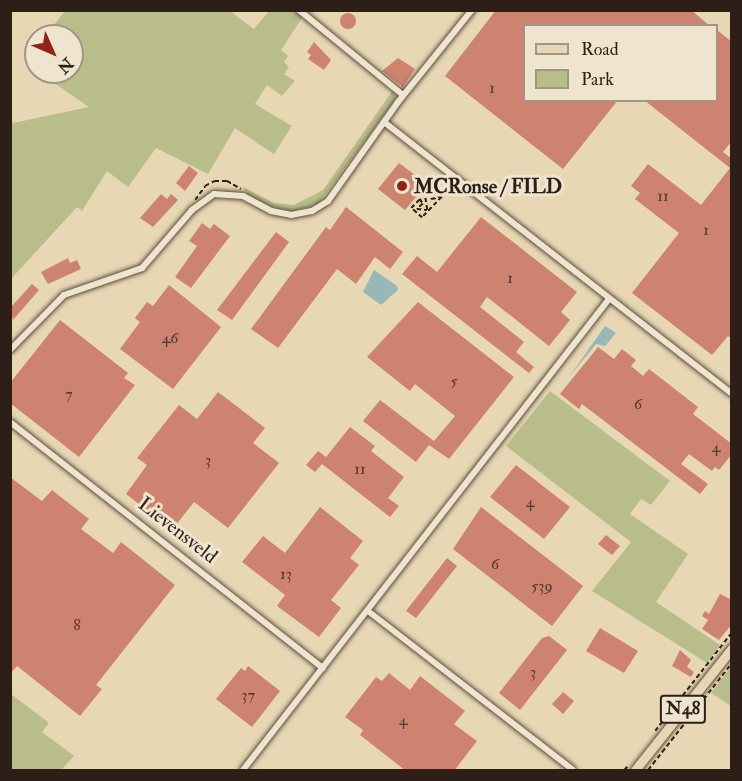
<!DOCTYPE html>
<style>
body{margin:0}
#map{position:relative;width:742px;height:781px;overflow:hidden;background:#e7d7b5;font-family:"IM FELL Double Pica",serif}
div>[style]{position:absolute}
[style*='--x']{left:calc(var(--x)*1px);top:calc(var(--y)*1px);width:calc(var(--w)*1px);rotate:calc(var(--a)*1deg)}
.green>*{inset:0;background:#b9bd8b}
.water>*{inset:0;background:#9ab7b7}
.building>*{inset:0;background:#ce8371}
.round{border-radius:50%}
.path>*{height:1.5px;margin-top:-0.75px;transform-origin:0;background:repeating-linear-gradient(90deg,#2d1f18 0 4.5px,transparent 0 7.5px)}
.roads{filter:drop-shadow(0 0 2px #5c4d3f) drop-shadow(0 0 2px #5c4d3f)}
.minor>*{height:6px;margin:-3px;padding:0 3px;transform-origin:3px;border-radius:3px;background:#efe5cf}
.primary>*{height:9px;margin:-4.5px;padding:0 4.5px;transform-origin:4.5px;border-radius:4.5px;background:#e7d7b5}
.dots>*{width:16px;height:16px;translate:-50% -50%;box-sizing:border-box;border:3px solid #efe5cf;border-radius:50%}
span{translate:-50% -50%;white-space:nowrap;text-align:center;line-height:1.15;-webkit-text-stroke:6px #efe5cf;paint-order:stroke}
.number-label{font-size:16px;color:#55382e}
.number-label span{-webkit-text-stroke-width:0}
.shield-label span{padding:2px 4px;background:#efe5cf;border:2px solid;border-radius:4px;-webkit-text-stroke-width:0}
.shield-label{font-size:18px;color:#2d1f18;font-weight:700}
.poi-label{font-size:20px;color:#2d1f18;font-weight:700}
.left{translate:0 -50%;text-align:left}
.street-label{font-size:20px;color:#2d1f18}
.frame{position:absolute;inset:0;border:12px solid #2d1f18;pointer-events:none}
.legend{position:absolute;left:523px;top:24px;width:195px;height:78px;box-sizing:border-box;background:#efe5cf;border:2px solid #a19686;margin:0;padding:8px 10px;list-style:none;font-size:18px;color:#2d1f18}
.legend li{display:flex;align-items:center;gap:12px;height:30px}
.legend b{width:30px;border:2px solid #a19686}
.north{position:absolute;left:24px;top:24px;width:60px;height:60px;box-sizing:border-box;background:#efe5cf;border:2px solid #a19686;border-radius:50%;rotate:135deg;font-size:16px;font-weight:700;line-height:24px;text-align:center;color:#2d1f18}
.north::after{content:'';display:block;margin:auto;width:21px;height:27px;background:#8f2418;clip-path:polygon(50% 0,100% 100%,50% 72%,0 100%)}
</style>
<div id="map">
<div class="green">
<i style="clip-path:polygon(65px 11px,230px 11px,254px 29px,269px 11px,296px 11px,302px 18px,281px 50px,288px 56px,284px 62px,289px 67px,284px 74px,295px 81px,282px 96px,267px 85px,255px 104px,292px 126px,274px 154px,235px 128px,208px 174px,156px 148px,128px 187px,107px 171px,82px 211px,77px 207px,11px 279px,10px 115px,13px 123px,89px 107px,38px 72px,72px 72px,72px 36px,45px 36px)"></i>
<i style="clip-path:polygon(393px 90px,395px 100px,318px 204px,292px 212px,266px 205px,247px 194px,243px 187px,274px 203px,294px 205px,323px 190px)"></i>
<i style="clip-path:polygon(550px 391px,670px 481px,651px 505px,641px 499px,630px 514px,688px 554px,656px 602px,720px 645px,707px 663px,592px 591px,631px 542px,506px 446px)"></i>
<i style="clip-path:polygon(731px 667px,731px 706px,711px 693px)"></i>
<i style="clip-path:polygon(11px 694px,49px 723px,42px 732px,74px 756px,61px 770px,11px 770px)"></i>
</div>
<div class="water">
<i style="clip-path:polygon(374px 270px,397px 286px,398px 290px,381px 305px,363px 292px)"></i>
<i style="clip-path:polygon(605px 326px,616px 333px,605px 346px,596px 344px,569px 377px)"></i>
</div>
<div class="building">
<i style="clip-path:polygon(496px 10px,691px 10px,710px 26px,525px 26px,525px 100px,618px 100px,563px 169px,445px 76px)"></i>
<i class="round" style="left:340px;top:13px;width:16px;height:16px"></i>
<i style="clip-path:polygon(717px 30px,732px 42px,732px 141px,723px 152px,732px 159px,732px 339px,728px 336px,712px 355px,632px 293px,679px 233px,635px 199px,640px 193px,631px 186px,648px 164px,701px 205px,730px 168px,644px 100px,717px 100px)"></i>
<i style="clip-path:polygon(314px 42px,331px 60px,324px 70px,308px 59px,311px 55px,307px 52px)"></i>
<i style="clip-path:polygon(398px 58px,415px 69px,403px 87px,382px 71px)"></i>
<i style="clip-path:polygon(399px 163px,427px 184px,405px 210px,378px 189px)"></i>
<i style="clip-path:polygon(189px 166px,198px 173px,185px 191px,176px 183px)"></i>
<i style="clip-path:polygon(161px 194px,167px 199px,171px 194px,178px 200px,153px 227px,140px 218px)"></i>
<i style="clip-path:polygon(346px 207px,403px 252px,390px 269px,375px 257px,356px 284px,337px 269px,278px 348px,251px 329px,326px 227px,330px 230px)"></i>
<i style="clip-path:polygon(481px 217px,577px 292px,561px 312px,570px 320px,549px 346px,487px 297px,480px 307px,524px 342px,516px 352px,534px 367px,529px 373px,402px 274px,417px 256px,437px 272px)"></i>
<i style="clip-path:polygon(202px 223px,210px 229px,214px 224px,230px 236px,191px 288px,175px 277px,197px 246px,189px 241px)"></i>
<i style="clip-path:polygon(276px 232px,289px 242px,232px 320px,217px 310px)"></i>
<i style="clip-path:polygon(68px 258px,70px 263px,77px 260px,81px 269px,48px 284px,41px 272px)"></i>
<i style="clip-path:polygon(32px 284px,39px 290px,13px 320px,10px 308px)"></i>
<i style="clip-path:polygon(169px 285px,221px 327px,173px 389px,120px 349px,140px 322px,135px 318px,147px 302px,153px 306px)"></i>
<i style="clip-path:polygon(418px 302px,514px 377px,449px 459px,429px 445px,416px 462px,363px 421px,380px 400px,434px 441px,455px 416px,415px 384px,410px 391px,367px 357px)"></i>
<i style="clip-path:polygon(60px 320px,128px 373px,124px 378px,135px 385px,79px 457px,10px 403px,10px 383px)"></i>
<i style="clip-path:polygon(598px 347px,614px 359px,622px 349px,636px 360px,631px 366px,643px 376px,649px 369px,698px 407px,693px 414px,732px 444px,732px 454px,719px 470px,715px 467px,712px 471px,689px 454px,681px 464px,708px 484px,700px 494px,582px 404px,579px 409px,560px 394px)"></i>
<i style="clip-path:polygon(218px 392px,265px 428px,253px 443px,279px 463px,228px 528px,194px 502px,172px 530px,126px 494px,147px 465px,137px 458px,179px 405px,197px 419px)"></i>
<i style="clip-path:polygon(350px 427px,375px 446px,371px 451px,404px 477px,388px 498px,399px 506px,390px 517px,322px 464px,315px 472px,306px 465px,318px 451px,326px 457px)"></i>
<i style="clip-path:polygon(516px 465px,570px 507px,544px 539px,490px 497px)"></i>
<i style="clip-path:polygon(10px 477px,42px 501px,52px 490px,89px 519px,81px 529px,113px 553px,121px 542px,175px 585px,96px 685px,102px 689px,80px 716px,17px 666px,10px 674px)"></i>
<i style="clip-path:polygon(320px 507px,363px 541px,350px 558px,359px 565px,331px 600px,341px 608px,319px 637px,277px 606px,285px 595px,242px 562px,263px 536px,285px 553px)"></i>
<i style="clip-path:polygon(481px 507px,583px 586px,552px 626px,453px 549px)"></i>
<i style="clip-path:polygon(606px 535px,620px 546px,612px 555px,598px 544px)"></i>
<i style="clip-path:polygon(447px 558px,457px 566px,416px 618px,406px 611px)"></i>
<i style="clip-path:polygon(720px 594px,732px 600px,732px 624px,719px 640px,702px 629px,708px 620px,702px 616px,705px 611px,709px 614px)"></i>
<i style="clip-path:polygon(600px 628px,638px 651px,624px 673px,586px 651px)"></i>
<i style="clip-path:polygon(549px 636px,567px 650px,520px 710px,499px 693px,542px 638px)"></i>
<i style="clip-path:polygon(680px 650px,691px 660px,687px 667px,694px 672px,691px 677px,672px 666px)"></i>
<i style="clip-path:polygon(248px 666px,280px 691px,252px 727px,216px 699px,241px 668px,245px 671px)"></i>
<i style="clip-path:polygon(389px 673px,410px 690px,420px 676px,465px 711px,454px 724px,477px 741px,454px 771px,406px 771px,360px 735px,363px 730px,345px 717px,376px 677px,382px 681px)"></i>
<i style="clip-path:polygon(563px 692px,574px 701px,563px 714px,552px 704px)"></i>
</div>
<div class="path">
<i style="--x:429;--y:187;--w:6;--a:45"></i>
<i style="--x:433;--y:191;--w:8;--a:104"></i>
<i style="--x:431;--y:199;--w:11;--a:-10"></i>
<i style="--x:442;--y:197;--w:29;--a:134"></i>
<i style="--x:422;--y:218;--w:15;--a:-138"></i>
<i style="--x:411;--y:208;--w:13;--a:-45"></i>
<i style="--x:420;--y:199;--w:6;--a:59"></i>
<i style="--x:423;--y:204;--w:8;--a:140"></i>
<i style="--x:417;--y:209;--w:10;--a:6"></i>
<i style="--x:427;--y:210;--w:19;--a:-99"></i>
<i style="--x:424;--y:191;--w:6;--a:-39"></i>
<i style="--x:195;--y:200;--w:17;--a:-54"></i>
<i style="--x:205;--y:186;--w:11;--a:-27"></i>
<i style="--x:215;--y:181;--w:12;--a:0"></i>
<i style="--x:227;--y:181;--w:16;--a:30"></i>
<i style="--x:655;--y:731;--w:125;--a:-52.1"></i>
<i style="--x:624;--y:770;--w:6;--a:-45"></i>
<i style="--x:648;--y:770;--w:136;--a:-51.9"></i>
</div>
<div class="roads">
<div class="minor">
<i style="--x:299;--y:10;--w:134;--a:39.3"></i>
<i style="--x:384;--y:122;--w:442;--a:38"></i>
<i style="--x:10;--y:350;--w:77;--a:-45.5"></i>
<i style="--x:64;--y:295;--w:83;--a:-19.1"></i>
<i style="--x:142;--y:268;--w:77;--a:-49.2"></i>
<i style="--x:192;--y:210;--w:27;--a:-36"></i>
<i style="--x:214;--y:194;--w:29;--a:4"></i>
<i style="--x:243;--y:196;--w:32;--a:28"></i>
<i style="--x:271;--y:211;--w:20;--a:11"></i>
<i style="--x:291;--y:215;--w:21;--a:-11"></i>
<i style="--x:312;--y:211;--w:19;--a:-32"></i>
<i style="--x:328;--y:201;--w:121;--a:-54.7"></i>
<i style="--x:398;--y:102;--w:118;--a:-51.2"></i>
<i style="--x:10;--y:422;--w:398;--a:38.2"></i>
<i style="--x:368;--y:611;--w:259;--a:37.8"></i>
<i style="--x:243;--y:770;--w:596;--a:-52.15"></i>
</div>
<div class="primary">
<i style="--x:635;--y:770;--w:156;--a:-51.5"></i>
</div>
</div>
<div class="dots">
<i style="left:402px;top:186px;background:#8f2418"></i>
</div>
<div class="number-label">
<span style="left:492px;top:88px">1</span>
<span style="left:663px;top:196px">11</span>
<span style="left:706px;top:230px">1</span>
<span style="left:510px;top:278px">1</span>
<span style="left:170px;top:338px">46</span>
<span style="left:454px;top:381px">5</span>
<span style="left:69px;top:394px">7</span>
<span style="left:638px;top:404px">6</span>
<span style="left:716px;top:447px">4</span>
<span style="left:208px;top:460px">3</span>
<span style="left:360px;top:469px">11</span>
<span style="left:530px;top:502px">4</span>
<span style="left:495px;top:564px">6</span>
<span style="left:286px;top:574px">13</span>
<span style="left:542px;top:586px">539</span>
<span style="left:77px;top:625px">8</span>
<span style="left:533px;top:672px">3</span>
<span style="left:248px;top:695px">37</span>
<span style="left:403px;top:720px">4</span>
</div>
<div class="shield-label">
<span style="left:683px;top:709px">N48</span>
</div>
<div class="poi-label">
<span class="left" style="left:414px;top:186px">MCRonse / FILD</span>
</div>
<div class="street-label">
<span style="left:178px;top:530px;rotate:38deg">Lievensveld</span>
</div>
<div class="frame"></div>
<ul class="legend">
<li><b style="height:8px;background:#e7d7b5"></b>Road</li>
<li><b style="height:16px;background:#b9bd8b"></b>Park</li>
</ul>
<div class="north">N</div>
</div>
